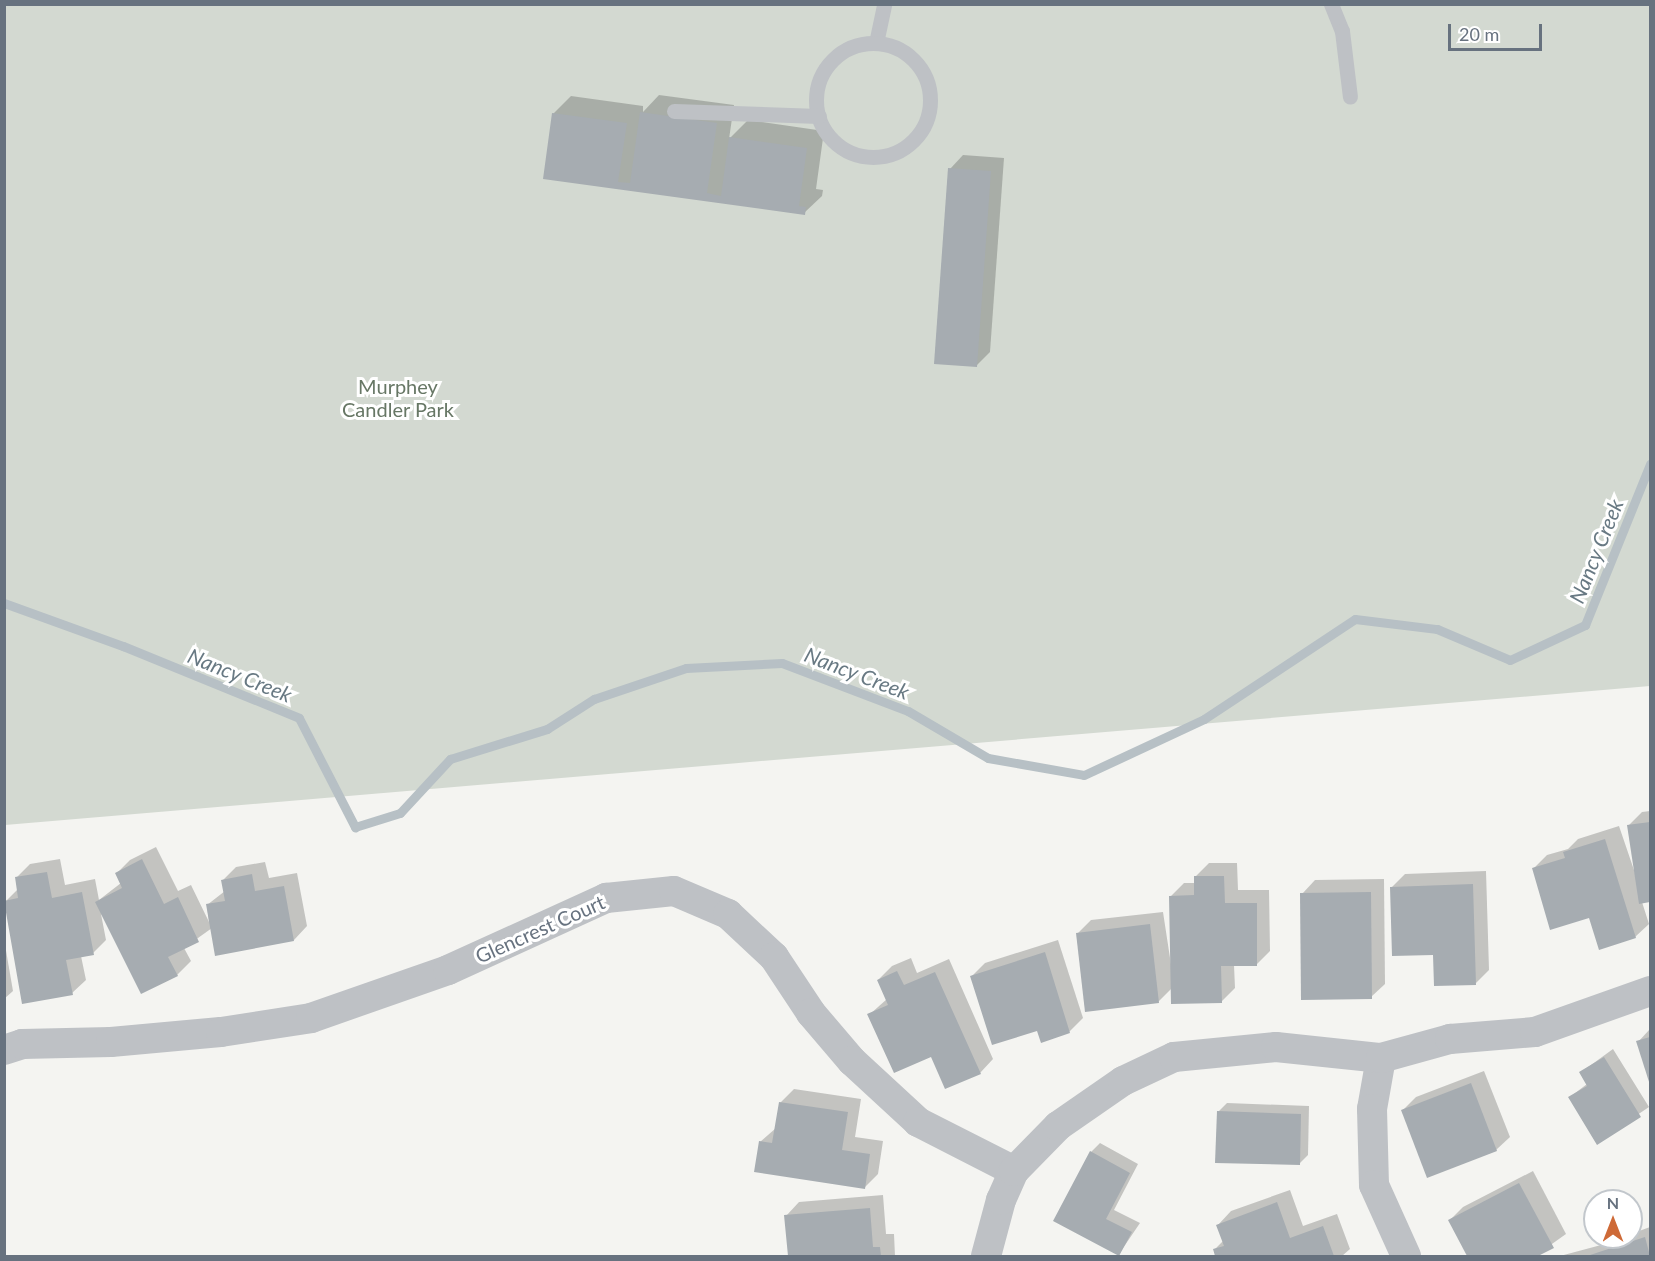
<!DOCTYPE html>
<style>
body{margin:0}
#map{position:relative;width:1655px;height:1261px;overflow:hidden;background:#f4f4f1;font-family:Lato,sans-serif}
div>[style]{position:absolute}
[style*='--x']{left:calc(var(--x)*1px);top:calc(var(--y)*1px);width:calc(var(--w)*1px);rotate:calc(var(--a)*1deg)}
.green>*{inset:0;background:#d3d9d1}
.shadow>*{inset:0;background:#0003}
.stream>*{height:9px;margin:-4.5px;padding:0 4.5px;transform-origin:4.5px;border-radius:4.5px;background:#b7c0c5}
.building>*{inset:0;background:#a6acb1}
.service>*{height:15px;margin:-7.5px;padding:0 7.5px;transform-origin:7.5px;border-radius:7.5px;background:#bec1c5}
.service>.ring{margin:-7.5px;padding:0;box-sizing:content-box;background:none;border:15px solid #bec1c5;border-radius:50%}
.minor>*{height:30px;margin:-15px;padding:0 15px;transform-origin:15px;border-radius:15px;background:#bec1c5}
span{translate:-50% -50%;white-space:nowrap;text-align:center;line-height:1.15;-webkit-text-stroke:6px #fff;paint-order:stroke}
.park-label{font-size:20px;color:#677765}
.street-label{font-size:20px;color:#67727f}
.water-label{font-size:21px;color:#687983;font-style:italic}
.frame{position:absolute;inset:0;border:6px solid #67727f;pointer-events:none}
.north{position:absolute;left:1583px;top:1189px;width:60px;height:60px;box-sizing:border-box;background:#fff;border:2px solid #c2c7cc;border-radius:50%;rotate:0deg;font-size:16px;font-weight:700;line-height:24px;text-align:center;color:#67727f}
.north::after{content:'';display:block;margin:auto;width:21px;height:27px;background:#ce6a37;clip-path:polygon(50% 0,100% 100%,50% 72%,0 100%)}
.scale{position:absolute;left:1448px;top:24px;width:94px;height:27px;box-sizing:border-box;border:3px solid #67727f;border-top:0;padding-left:8px;font-size:18px;line-height:21px;white-space:nowrap;color:#67727f;-webkit-text-stroke:4px #fff;paint-order:stroke}
</style>
<div id="map">
<div class="green">
<i style="clip-path:polygon(5px 5px,1650px 5px,1650px 686px,5px 825px)"></i>
</div>
<div class="shadow">
<i style="clip-path:polygon(659px 95px,734px 105px,729px 139px,748px 120px,824px 131px,816px 189px,823px 190px,822px 196px,804px 213px,544px 177px,553px 114px,571px 96px,643px 106px,643px 112px)"></i>
<i style="clip-path:polygon(963px 155px,1004px 158px,990px 352px,977px 365px,950px 169px)"></i>
<i style="clip-path:polygon(1650px 811px,1650px 901px,1642px 902px,1649px 924px,1635px 937px,1590px 916px,1533px 869px,1547px 855px,1568px 849px,1578px 839px,1619px 826px,1636px 876px,1628px 826px,1642px 812px)"></i>
<i style="clip-path:polygon(156px 847px,178px 891px,191px 885px,209px 922px,207px 905px,225px 891px,223px 880px,236px 867px,265px 862px,269px 878px,297px 873px,307px 926px,294px 940px,212px 928px,184px 948px,191px 961px,177px 975px,101px 914px,106px 940px,93px 953px,81px 956px,86px 980px,72px 993px,5px 902px,18px 889px,16px 878px,30px 864px,60px 859px,65px 885px,95px 879px,99px 900px,121px 883px,117px 873px,130px 860px)"></i>
<i style="clip-path:polygon(1209px 863px,1237px 863px,1238px 890px,1269px 890px,1270px 951px,1257px 964px,1234px 965px,1235px 988px,1221px 1002px,1172px 988px,1158px 1002px,1077px 934px,1091px 920px,1163px 912px,1172px 971px,1171px 896px,1184px 883px,1195px 883px,1195px 877px)"></i>
<i style="clip-path:polygon(1486px 871px,1489px 970px,1476px 983px,1434px 953px,1392px 887px,1405px 874px)"></i>
<i style="clip-path:polygon(1384px 879px,1385px 984px,1371px 997px,1302px 894px,1315px 880px)"></i>
<i style="clip-path:polygon(4px 939px,13px 991px,4px 999px)"></i>
<i style="clip-path:polygon(1058px 940px,1083px 1018px,1069px 1032px,1038px 1029px,972px 976px,985px 963px)"></i>
<i style="clip-path:polygon(911px 958px,917px 973px,949px 959px,993px 1059px,980px 1073px,932px 1055px,869px 1015px,887px 999px,878px 980px,892px 966px)"></i>
<i style="clip-path:polygon(1650px 1029px,1650px 1082px,1638px 1042px)"></i>
<i style="clip-path:polygon(1613px 1049px,1649px 1107px,1597px 1142px,1570px 1097px,1587px 1084px,1580px 1073px)"></i>
<i style="clip-path:polygon(1484px 1071px,1510px 1137px,1496px 1150px,1402px 1111px,1416px 1097px)"></i>
<i style="clip-path:polygon(794px 1089px,861px 1099px,855px 1137px,883px 1141px,878px 1174px,864px 1188px,760px 1142px,776px 1128px,780px 1103px)"></i>
<i style="clip-path:polygon(1227px 1103px,1309px 1106px,1308px 1155px,1299px 1164px,1218px 1112px)"></i>
<i style="clip-path:polygon(1100px 1143px,1138px 1164px,1114px 1210px,1140px 1223px,1119px 1254px,1055px 1221px,1091px 1152px)"></i>
<i style="clip-path:polygon(1533px 1171px,1566px 1234px,1535px 1256px,1469px 1256px,1449px 1221px,1463px 1207px)"></i>
<i style="clip-path:polygon(1290px 1190px,1303px 1226px,1337px 1214px,1350px 1249px,1342px 1256px,1217px 1256px,1214px 1250px,1223px 1241px,1218px 1225px,1231px 1211px)"></i>
<i style="clip-path:polygon(883px 1195px,886px 1234px,894px 1234px,895px 1256px,789px 1256px,786px 1216px,799px 1202px)"></i>
<i style="clip-path:polygon(1650px 1227px,1650px 1256px,1560px 1256px,1631px 1237px,1631px 1234px)"></i>
</div>
<div class="stream">
<i style="--x:4;--y:603;--w:127;--a:19.9"></i>
<i style="--x:123;--y:646;--w:190;--a:22.2"></i>
<i style="--x:299;--y:718;--w:123;--a:62.8"></i>
<i style="--x:355;--y:827;--w:47;--a:-17.3"></i>
<i style="--x:400;--y:813;--w:74;--a:-47.2"></i>
<i style="--x:450;--y:759;--w:102;--a:-17.2"></i>
<i style="--x:547;--y:729;--w:56;--a:-32.6"></i>
<i style="--x:594;--y:699;--w:97;--a:-18.6"></i>
<i style="--x:686;--y:668;--w:96;--a:-3"></i>
<i style="--x:782;--y:663;--w:135;--a:20.9"></i>
<i style="--x:908;--y:711;--w:93;--a:30.4"></i>
<i style="--x:988;--y:758;--w:97;--a:10"></i>
<i style="--x:1084;--y:775;--w:132;--a:-25"></i>
<i style="--x:1204;--y:719;--w:181;--a:-33.5"></i>
<i style="--x:1355;--y:619;--w:83;--a:7"></i>
<i style="--x:1437;--y:629;--w:79;--a:23"></i>
<i style="--x:1510;--y:660;--w:83;--a:-25"></i>
<i style="--x:1585;--y:625;--w:174;--a:-68"></i>
</div>
<div class="building">
<i style="clip-path:polygon(640px 112px,717px 123px,707px 193px,721px 196px,729px 137px,807px 148px,799px 206px,806px 207px,805px 215px,543px 179px,552px 113px,627px 123px,618px 182px,630px 183px)"></i>
<i style="clip-path:polygon(948px 168px,991px 171px,977px 367px,934px 364px)"></i>
<i style="clip-path:polygon(1650px 822px,1650px 902px,1639px 904px,1627px 825px)"></i>
<i style="clip-path:polygon(1605px 839px,1636px 938px,1599px 950px,1589px 918px,1550px 930px,1532px 868px,1565px 858px,1563px 852px)"></i>
<i style="clip-path:polygon(142px 859px,164px 904px,178px 897px,199px 942px,168px 957px,178px 976px,141px 994px,95px 902px,122px 888px,115px 873px)"></i>
<i style="clip-path:polygon(47px 872px,52px 898px,82px 892px,94px 955px,66px 960px,73px 995px,22px 1004px,4px 901px,18px 898px,15px 877px)"></i>
<i style="clip-path:polygon(252px 874px,255px 891px,284px 886px,294px 941px,215px 956px,206px 904px,225px 901px,221px 880px)"></i>
<i style="clip-path:polygon(1194px 876px,1224px 876px,1225px 903px,1257px 903px,1257px 966px,1221px 966px,1222px 1003px,1171px 1004px,1169px 896px,1194px 895px)"></i>
<i style="clip-path:polygon(1473px 884px,1476px 985px,1434px 986px,1433px 955px,1392px 956px,1390px 887px)"></i>
<i style="clip-path:polygon(1371px 892px,1372px 999px,1301px 1000px,1300px 893px)"></i>
<i style="clip-path:polygon(1150px 924px,1159px 1003px,1085px 1012px,1076px 933px)"></i>
<i style="clip-path:polygon(1045px 952px,1070px 1033px,1041px 1043px,1037px 1031px,992px 1045px,970px 976px)"></i>
<i style="clip-path:polygon(897px 971px,904px 985px,935px 972px,981px 1074px,945px 1089px,931px 1057px,894px 1073px,867px 1014px,888px 1005px,877px 980px)"></i>
<i style="clip-path:polygon(1650px 1037px,1650px 1085px,1636px 1041px)"></i>
<i style="clip-path:polygon(1604px 1057px,1641px 1117px,1597px 1145px,1568px 1097px,1587px 1086px,1579px 1072px)"></i>
<i style="clip-path:polygon(1471px 1083px,1497px 1151px,1427px 1178px,1401px 1110px)"></i>
<i style="clip-path:polygon(779px 1102px,848px 1112px,842px 1150px,870px 1154px,865px 1189px,754px 1172px,759px 1141px,772px 1143px)"></i>
<i style="clip-path:polygon(1217px 1111px,1301px 1114px,1300px 1165px,1215px 1163px)"></i>
<i style="clip-path:polygon(1090px 1151px,1130px 1173px,1106px 1219px,1132px 1232px,1119px 1256px,1053px 1221px)"></i>
<i style="clip-path:polygon(1519px 1183px,1554px 1248px,1538px 1256px,1467px 1256px,1448px 1220px)"></i>
<i style="clip-path:polygon(1277px 1202px,1290px 1238px,1323px 1226px,1334px 1256px,1215px 1256px,1213px 1249px,1224px 1246px,1216px 1225px)"></i>
<i style="clip-path:polygon(870px 1208px,873px 1247px,880px 1247px,881px 1256px,788px 1256px,784px 1215px)"></i>
<i style="clip-path:polygon(1645px 1237px,1650px 1256px,1587px 1256px)"></i>
</div>
<div class="service">
<i style="--x:1331;--y:4;--w:29;--a:68"></i>
<i style="--x:1342;--y:31;--w:66;--a:83.1"></i>
<i style="--x:876;--y:43;--w:40;--a:-78"></i>
<i class="ring" style="left:816px;top:43px;width:99px;height:99px"></i>
<i style="--x:674;--y:111;--w:145;--a:2"></i>
</div>
<div class="minor">
<i style="--x:4;--y:1050;--w:19;--a:-18"></i>
<i style="--x:22;--y:1044;--w:89;--a:-1.3"></i>
<i style="--x:111;--y:1042;--w:110;--a:-5.2"></i>
<i style="--x:221;--y:1032;--w:91;--a:-8.8"></i>
<i style="--x:311;--y:1018;--w:145;--a:-19.3"></i>
<i style="--x:448;--y:970;--w:174;--a:-24.5"></i>
<i style="--x:606;--y:898;--w:68;--a:-5.9"></i>
<i style="--x:674;--y:891;--w:59;--a:23.1"></i>
<i style="--x:728;--y:914;--w:63;--a:43.1"></i>
<i style="--x:774;--y:957;--w:67;--a:56.5"></i>
<i style="--x:811;--y:1013;--w:63;--a:49.5"></i>
<i style="--x:852;--y:1061;--w:90;--a:42.7"></i>
<i style="--x:918;--y:1122;--w:108;--a:27"></i>
<i style="--x:1381;--y:1058;--w:52;--a:100"></i>
<i style="--x:1372;--y:1109;--w:76;--a:88.5"></i>
<i style="--x:1374;--y:1185;--w:78;--a:65.7"></i>
<i style="--x:986;--y:1256;--w:58;--a:-75"></i>
<i style="--x:1001;--y:1200;--w:32;--a:-66"></i>
<i style="--x:1014;--y:1171;--w:63;--a:-45.6"></i>
<i style="--x:1058;--y:1126;--w:79;--a:-34.7"></i>
<i style="--x:1123;--y:1081;--w:56;--a:-25.2"></i>
<i style="--x:1174;--y:1057;--w:102;--a:-5.6"></i>
<i style="--x:1276;--y:1047;--w:106;--a:6"></i>
<i style="--x:1381;--y:1058;--w:72;--a:-15.4"></i>
<i style="--x:1450;--y:1039;--w:85;--a:-4.7"></i>
<i style="--x:1535;--y:1032;--w:122;--a:-19.6"></i>
</div>
<div class="park-label">
<span style="left:398px;top:398px">Murphey<br>Candler Park</span>
</div>
<div class="street-label">
<span style="left:540px;top:929px;rotate:-24deg">Glencrest Court</span>
</div>
<div class="water-label">
<span style="left:1596px;top:551px;rotate:-68deg">Nancy Creek</span>
<span style="left:857px;top:673px;rotate:21deg">Nancy Creek</span>
<span style="left:240px;top:675px;rotate:22deg">Nancy Creek</span>
</div>
<div class="frame"></div>
<div class="north">N</div>
<div class="scale">20 m</div>
</div>
